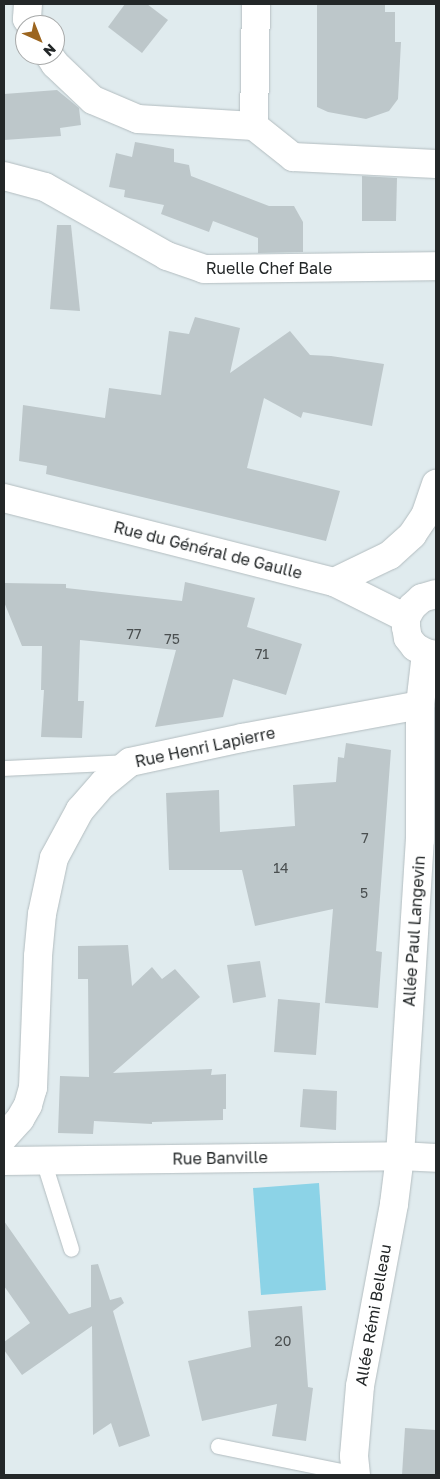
<!DOCTYPE html>
<meta charset="utf-8">
<style>
body{margin:0}
#map{position:relative;width:440px;height:1479px;overflow:hidden;background:#e0ebee;font-family:"Golos Text",sans-serif}
div>[style]{position:absolute}
[style*='--x']{left:calc(var(--x)*1px);top:calc(var(--y)*1px);width:calc(var(--w)*1px);rotate:calc(var(--a)*1deg)}
.green>*{inset:0;background:#8cd3e7}
.building>*{inset:0;background:#bdc7ca}
.roads{filter:drop-shadow(0 0 1px #b3bdc0) drop-shadow(0 0 1px #b3bdc0)}
.service>*{height:15px;margin:-7.5px;padding:0 7.5px;transform-origin:7.5px;border-radius:7.5px;background:#fff}
.minor>*{height:28px;margin:-14px;padding:0 14px;transform-origin:14px;border-radius:14px;background:#fff}
.secondary>*{height:28px;margin:-14px;padding:0 14px;transform-origin:14px;border-radius:14px;background:#fff}
span{translate:-50% -50%;white-space:nowrap;text-align:center;line-height:1.15;-webkit-text-stroke:4px #fff;paint-order:stroke}
.number-label{font-size:14px;color:#4a4f50}
.number-label span{-webkit-text-stroke-width:0}
.street-label{font-size:16px;color:#232728}
.frame{position:absolute;inset:0;border:5px solid #232728;pointer-events:none}
.north{position:absolute;left:15px;top:15px;width:50px;height:50px;box-sizing:border-box;background:#fff;border:1px solid #a7a9a9;border-radius:50%;rotate:136deg;font-size:14px;font-weight:700;line-height:20px;text-align:center;color:#232728}
.north::after{content:'';display:block;margin:auto;width:18px;height:22px;background:#9c651f;clip-path:polygon(50% 0,100% 100%,50% 72%,0 100%)}
</style>
<div id="map">
<div class="green">
<i style="clip-path:polygon(319px 1183px,326px 1290px,261px 1295px,253px 1188px)"></i>
</div>
<div class="building">
<i style="clip-path:polygon(125px 4px,147px 4px,168px 20px,142px 53px,108px 27px)"></i>
<i style="clip-path:polygon(317px 4px,385px 4px,385px 12px,395px 12px,395px 42px,401px 42px,398px 99px,389px 111px,366px 119px,328px 112px,317px 107px)"></i>
<i style="clip-path:polygon(57px 90px,79px 108px,81px 125px,60px 128px,61px 136px,4px 140px,4px 94px)"></i>
<i style="clip-path:polygon(135px 142px,174px 149px,174px 162px,189px 165px,191px 176px,269px 206px,294px 206px,303px 222px,303px 252px,258px 253px,258px 238px,213px 221px,209px 232px,161px 214px,164px 205px,124px 197px,125px 190px,109px 187px,116px 153px,132px 157px)"></i>
<i style="clip-path:polygon(362px 176px,397px 178px,396px 221px,362px 221px)"></i>
<i style="clip-path:polygon(57px 225px,71px 225px,80px 311px,50px 309px)"></i>
<i style="clip-path:polygon(195px 317px,240px 328px,230px 373px,290px 331px,310px 355px,331px 356px,384px 364px,372px 426px,303px 412px,301px 418px,264px 398px,247px 468px,340px 491px,326px 541px,46px 474px,47px 466px,19px 461px,23px 405px,105px 418px,109px 388px,161px 395px,169px 331px,189px 334px)"></i>
<i style="clip-path:polygon(185px 582px,255px 598px,247px 627px,302px 644px,286px 695px,233px 679px,223px 717px,155px 727px,176px 650px,80px 640px,78px 701px,84px 701px,82px 738px,41px 737px,44px 690px,41px 690px,42px 646px,22px 646px,4px 602px,4px 583px,66px 584px,66px 588px,182px 601px)"></i>
<i style="clip-path:polygon(346px 743px,391px 750px,376px 951px,382px 952px,378px 1008px,325px 1003px,333px 909px,255px 926px,242px 870px,169px 870px,166px 793px,219px 790px,220px 832px,295px 826px,293px 785px,336px 782px,338px 757px,344px 758px)"></i>
<i style="clip-path:polygon(128px 945px,132px 986px,152px 967px,162px 979px,175px 969px,200px 997px,113px 1073px,212px 1069px,211px 1075px,226px 1074px,226px 1109px,223px 1109px,223px 1120px,152px 1122px,152px 1124px,94px 1121px,93px 1134px,58px 1133px,60px 1076px,89px 1077px,88px 979px,78px 979px,78px 946px)"></i>
<i style="clip-path:polygon(260px 961px,266px 997px,233px 1003px,227px 965px)"></i>
<i style="clip-path:polygon(278px 999px,320px 1003px,316px 1055px,274px 1052px)"></i>
<i style="clip-path:polygon(303px 1089px,337px 1091px,336px 1130px,300px 1127px)"></i>
<i style="clip-path:polygon(4px 1221px,69px 1314px,91px 1307px,91px 1265px,98px 1264px,110px 1300px,121px 1297px,124px 1303px,113px 1311px,150px 1436px,119px 1447px,111px 1423px,93px 1435px,92px 1326px,22px 1375px,4px 1350px,4px 1342px,30px 1323px,4px 1286px)"></i>
<i style="clip-path:polygon(302px 1306px,308px 1387px,313px 1388px,306px 1441px,272px 1436px,277px 1404px,202px 1421px,188px 1361px,251px 1347px,248px 1311px)"></i>
<i style="clip-path:polygon(405px 1428px,436px 1430px,436px 1475px,402px 1475px)"></i>
</div>
<div class="roads">
<div class="service">
<i style="--x:4;--y:768;--w:122;--a:-2.8"></i>
<i style="--x:43;--y:1160;--w:93;--a:72.5"></i>
<i style="--x:218;--y:1446;--w:141;--a:11.5"></i>
</div>
<div class="minor">
<i style="--x:28;--y:4;--w:15;--a:94"></i>
<i style="--x:27;--y:19;--w:7;--a:56"></i>
<i style="--x:49;--y:55;--w:11;--a:56"></i>
<i style="--x:55;--y:64;--w:52;--a:43.5"></i>
<i style="--x:93;--y:100;--w:49;--a:22.9"></i>
<i style="--x:138;--y:119;--w:116;--a:3.5"></i>
<i style="--x:254;--y:126;--w:50;--a:38.5"></i>
<i style="--x:293;--y:157;--w:143;--a:2.8"></i>
<i style="--x:254;--y:126;--w:122;--a:-89.1"></i>
<i style="--x:4;--y:176;--w:42;--a:15"></i>
<i style="--x:45;--y:187;--w:140;--a:29.5"></i>
<i style="--x:167;--y:256;--w:39;--a:19"></i>
<i style="--x:204;--y:269;--w:232;--a:-0.7"></i>
<i style="--x:4;--y:1137;--w:24;--a:-48"></i>
<i style="--x:20;--y:1119;--w:16;--a:-60"></i>
<i style="--x:28;--y:1105;--w:18;--a:-74"></i>
<i style="--x:33;--y:1088;--w:132;--a:-87.8"></i>
<i style="--x:38;--y:956;--w:42;--a:-84.6"></i>
<i style="--x:42;--y:914;--w:57;--a:-77.9"></i>
<i style="--x:54;--y:858;--w:55;--a:-61.6"></i>
<i style="--x:80;--y:810;--w:35;--a:-49"></i>
<i style="--x:103;--y:784;--w:35;--a:-39"></i>
<i style="--x:130;--y:762;--w:115;--a:-12.1"></i>
<i style="--x:242;--y:738;--w:181;--a:-10.5"></i>
<i style="--x:4;--y:1161;--w:396;--a:-0.7"></i>
<i style="--x:400;--y:1156;--w:36;--a:3"></i>
<i style="--x:356;--y:1475;--w:19;--a:-96"></i>
<i style="--x:354;--y:1456;--w:70;--a:-85.1"></i>
<i style="--x:360;--y:1386;--w:185;--a:-79.4"></i>
<i style="--x:394;--y:1204;--w:48;--a:-82.9"></i>
<i style="--x:400;--y:1156;--w:317;--a:-86.4"></i>
<i style="--x:420;--y:840;--w:135;--a:-90"></i>
<i style="--x:420;--y:705;--w:52;--a:-83.4"></i>
</div>
<div class="secondary">
<i style="--x:4;--y:498;--w:341;--a:14.3"></i>
<i style="--x:334;--y:582;--w:80;--a:26.6"></i>
<i style="--x:334;--y:582;--w:62;--a:-25.7"></i>
<i style="--x:390;--y:555;--w:30;--a:-42"></i>
<i style="--x:412;--y:535;--w:23;--a:-56"></i>
<i style="--x:425;--y:516;--w:34;--a:-71"></i>
<i style="--x:436;--y:594;--w:15;--a:164"></i>
<i style="--x:422;--y:598;--w:13;--a:138"></i>
<i style="--x:412;--y:607;--w:13;--a:119"></i>
<i style="--x:406;--y:618;--w:9;--a:90"></i>
<i style="--x:406;--y:627;--w:11;--a:80"></i>
<i style="--x:408;--y:638;--w:11;--a:52"></i>
<i style="--x:415;--y:647;--w:13;--a:29"></i>
<i style="--x:426;--y:653;--w:10;--a:11"></i>
</div>
</div>
<div class="number-label">
<span style="left:134px;top:634px">77</span>
<span style="left:172px;top:639px">75</span>
<span style="left:262px;top:654px">71</span>
<span style="left:365px;top:838px">7</span>
<span style="left:281px;top:868px">14</span>
<span style="left:364px;top:893px">5</span>
<span style="left:283px;top:1341px">20</span>
</div>
<div class="street-label">
<span style="left:269px;top:268px">Ruelle Chef Bale</span>
<span style="left:208px;top:550px;rotate:14deg">Rue du Général de Gaulle</span>
<span style="left:205px;top:747px;rotate:-12deg">Rue Henri Lapierre</span>
<span style="left:414px;top:931px;rotate:-86deg">Allée Paul Langevin</span>
<span style="left:220px;top:1158px;rotate:-1deg">Rue Banville</span>
<span style="left:373px;top:1315px;rotate:-80deg">Allée Rémi Belleau</span>
</div>
<div class="frame"></div>
<div class="north">N</div>
</div>
